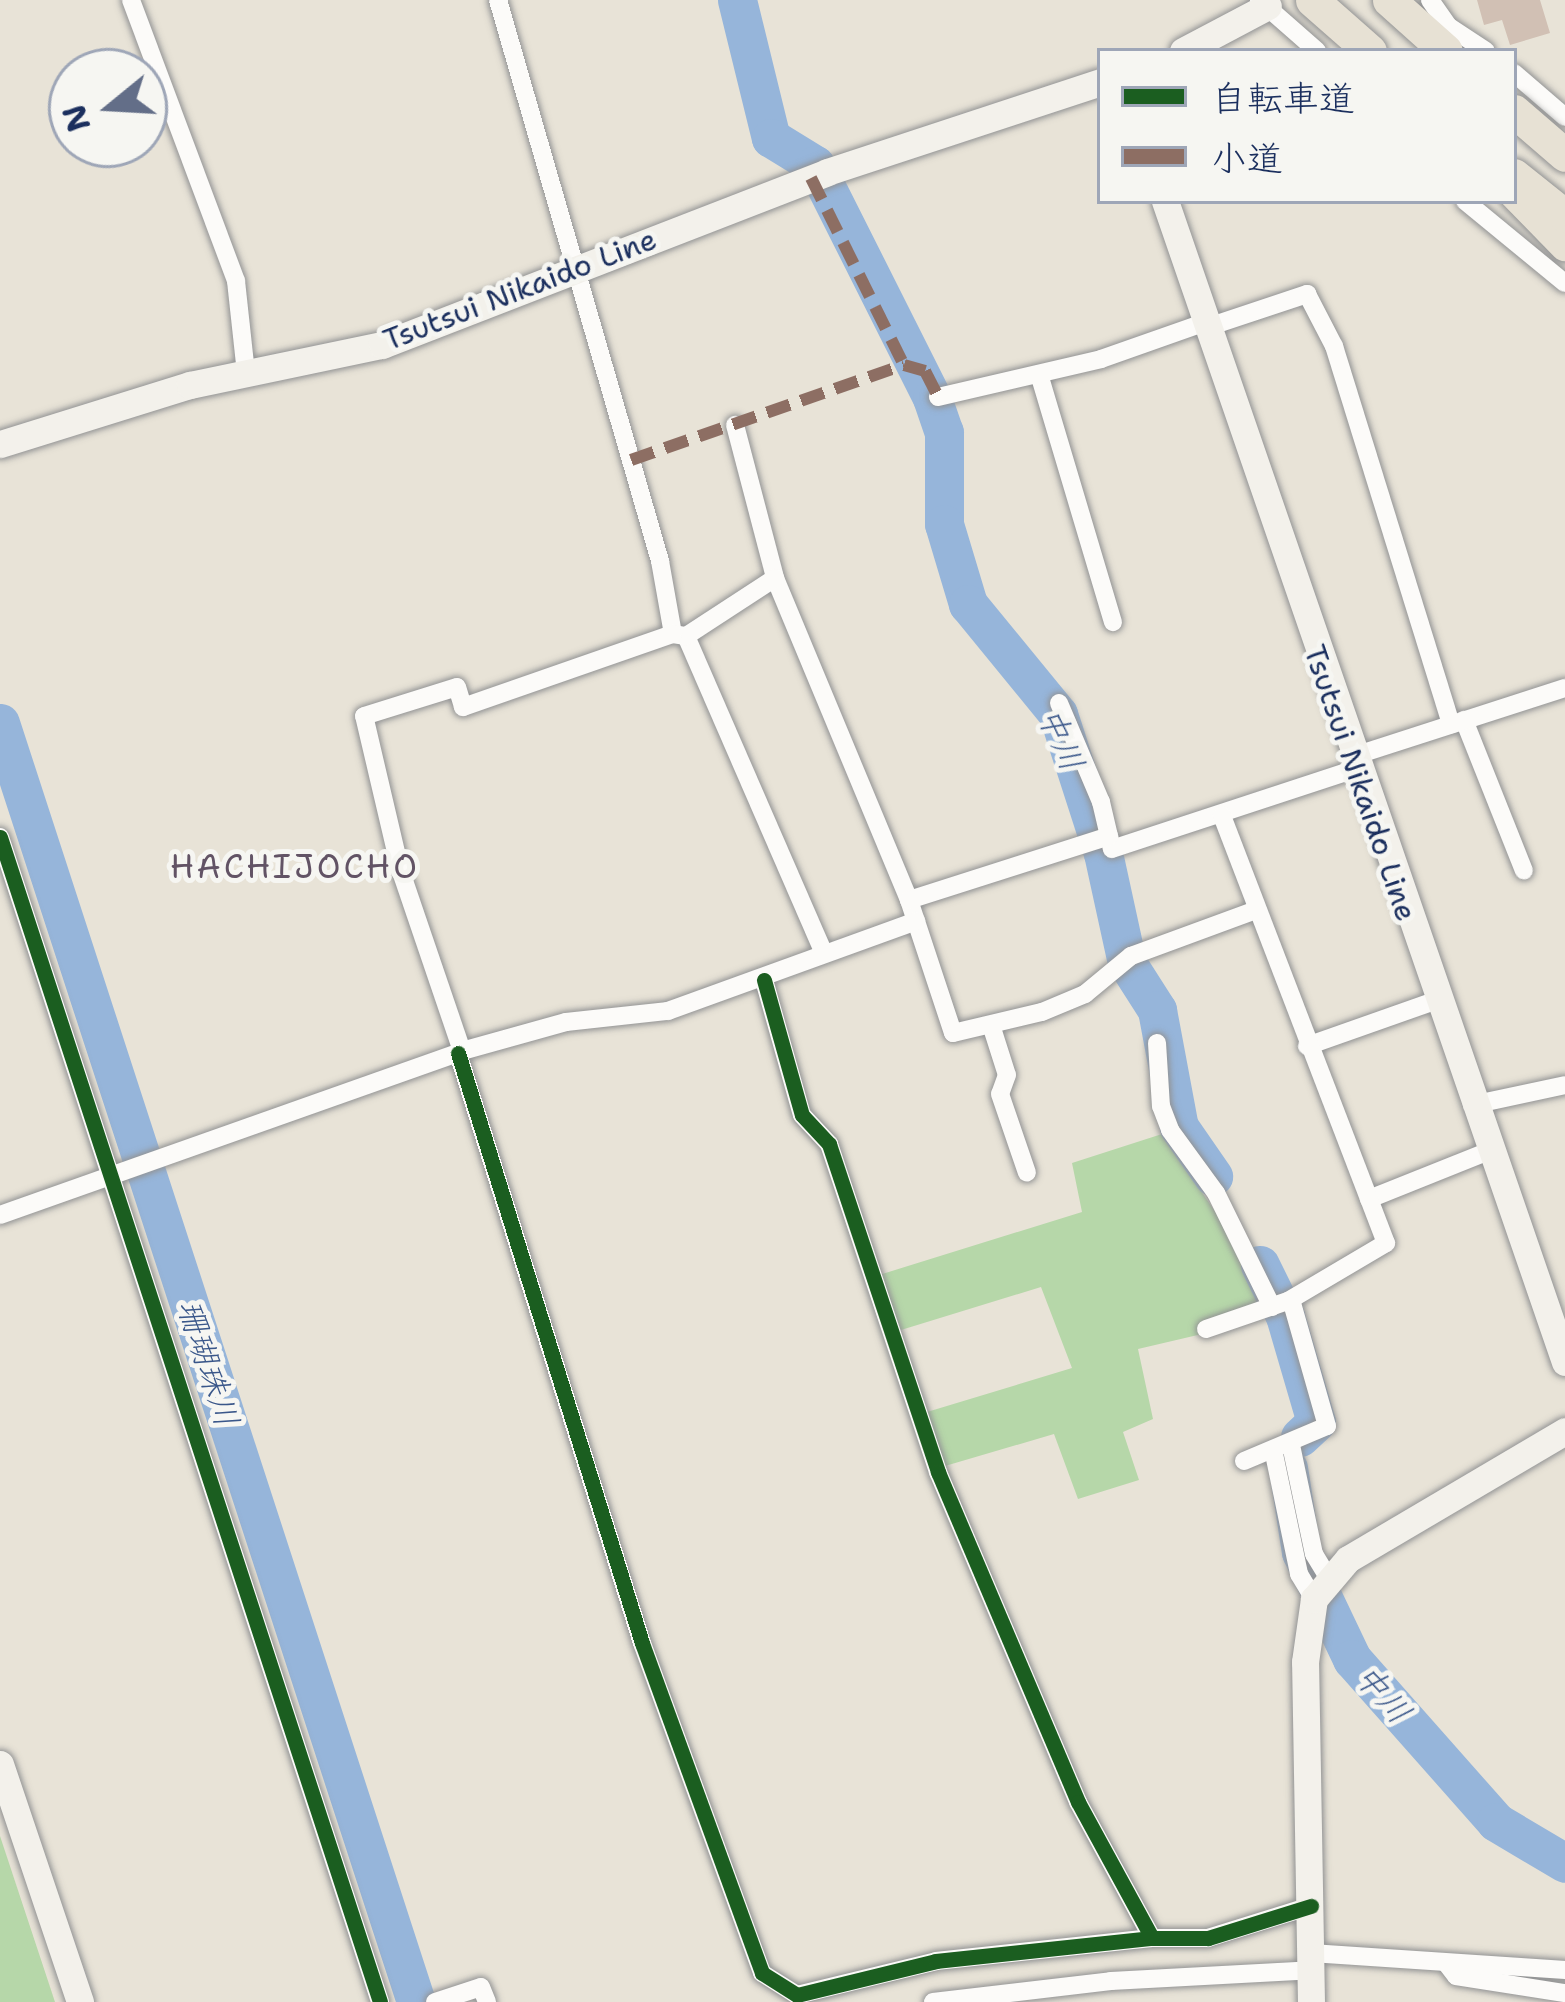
<!DOCTYPE html>
<meta charset="utf-8">
<style>
body{margin:0}
#map{position:relative;width:1565px;height:2002px;overflow:hidden;background:#e8e3d7;font-family:"Shantell Sans","Klee One",sans-serif}
div>[style]{position:absolute}
[style*='--x']{left:calc(var(--x)*1px);top:calc(var(--y)*1px);width:calc(var(--w)*1px);rotate:calc(var(--a)*1deg)}
.green>*{inset:0;background:#b6d7a9}
.river>*{height:39px;margin:-19.5px;padding:0 19.5px;transform-origin:19.5px;border-radius:19.5px;background:#96b5da}
.building>*{inset:0;background:#d1c0b4}
.roads{filter:drop-shadow(0 0 3px #929394) drop-shadow(0 0 3px #929394)}
.minor>*{height:18px;margin:-9px;padding:0 9px;transform-origin:9px;border-radius:9px;background:#fcfbf9}
.secondary>*{height:27px;margin:-13.5px;padding:0 13.5px;transform-origin:13.5px;border-radius:13.5px;background:#f3f1eb}
.trunk>*{height:30px;margin:-15px;padding:0 15px;transform-origin:15px;border-radius:15px;background:#e7e1d4}
.motorway>*{height:33px;margin:-16.5px;padding:0 16.5px;transform-origin:16.5px;border-radius:16.5px;background:#e7e1d4}
.bridges{filter:drop-shadow(0 0 3px #929394) drop-shadow(0 0 3px #929394)}
.motorway-bridge>*{height:33px;margin:-16.5px;padding:0 16.5px;transform-origin:16.5px;border-radius:16.5px;background:#e7e1d4}
.quiet>*{height:12px;margin-top:-6px;transform-origin:0;background:repeating-linear-gradient(90deg,#8d6e63 0 24px,transparent 0 36px)}
.cycleway>*{height:15px;margin:-7.5px;padding:0 7.5px;transform-origin:7.5px;border-radius:7.5px;background:#1b5e20}
span{translate:-50% -50%;white-space:nowrap;text-align:center;line-height:1.15;-webkit-text-stroke:10px #f6f6f2;paint-order:stroke}
.street-label{font-size:30px;color:#1b2f5e}
.water-label{font-size:33px;color:#3a578a;font-style:italic}
.neighbourhood-label{font-size:33px;color:#625365;letter-spacing:3px}
.legend{position:absolute;left:1097px;top:48px;width:420px;height:156px;box-sizing:border-box;background:#f6f6f2;border:3px solid #9ea6b7;margin:0;padding:15px 21px;list-style:none;font-size:36px;color:#1b2f5e}
.legend li{display:flex;align-items:center;gap:24px;height:60px}
.legend b{width:60px;border:3px solid #9ea6b7}
.north{position:absolute;left:48px;top:48px;width:120px;height:120px;box-sizing:border-box;background:#f6f6f2;border:3px solid #9ea6b7;border-radius:50%;rotate:252deg;font-size:33px;font-weight:700;line-height:48px;text-align:center;color:#1b2f5e}
.north::after{content:'';display:block;margin:auto;width:42px;height:54px;background:#636e88;clip-path:polygon(50% 0,100% 100%,50% 72%,0 100%)}
</style>
<div id="map">
<div class="green">
<i style="clip-path:polygon(1162px 1134px,1216px 1213px,1259px 1302px,1202px 1334px,1138px 1349px,1153px 1419px,1123px 1432px,1139px 1480px,1078px 1499px,1054px 1434px,945px 1466px,927px 1412px,1072px 1368px,1041px 1287px,901px 1330px,879px 1275px,1082px 1212px,1072px 1163px)"></i>
<i style="clip-path:polygon(0 1836px,55px 2002px,0 2002px)"></i>
</div>
<div class="river">
<i style="--x:737;--y:0;--w:142;--a:76.2"></i>
<i style="--x:771;--y:138;--w:52;--a:31.5"></i>
<i style="--x:815;--y:165;--w:261;--a:63.3"></i>
<i style="--x:932;--y:398;--w:36;--a:71"></i>
<i style="--x:944;--y:432;--w:92;--a:90"></i>
<i style="--x:944;--y:524;--w:84;--a:73.3"></i>
<i style="--x:968;--y:604;--w:142;--a:50.7"></i>
<i style="--x:1058;--y:714;--w:146;--a:72.1"></i>
<i style="--x:1103;--y:853;--w:113;--a:77.7"></i>
<i style="--x:1127;--y:963;--w:56;--a:57.4"></i>
<i style="--x:1157;--y:1010;--w:119;--a:79.4"></i>
<i style="--x:1179;--y:1127;--w:60;--a:55.2"></i>
<i style="--x:0;--y:723;--w:1345;--a:71.98"></i>
<i style="--x:1260;--y:1265;--w:57;--a:63.9"></i>
<i style="--x:1285;--y:1316;--w:110;--a:73.7"></i>
<i style="--x:1316;--y:1422;--w:22;--a:137"></i>
<i style="--x:1288;--y:1468;--w:85;--a:81.2"></i>
<i style="--x:1301;--y:1552;--w:119;--a:64.5"></i>
<i style="--x:1352;--y:1659;--w:217;--a:48.5"></i>
<i style="--x:1496;--y:1822;--w:80;--a:30.7"></i>
</div>
<div class="building">
<i style="clip-path:polygon(1477px 0,1540px 0,1550px 33px,1510px 45px,1502px 20px,1484px 25px)"></i>
</div>
<div class="roads">
<div class="minor">
<i style="--x:131;--y:0;--w:300;--a:69.5"></i>
<i style="--x:236;--y:281;--w:93;--a:83.8"></i>
<i style="--x:498;--y:0;--w:584;--a:73.89"></i>
<i style="--x:660;--y:561;--w:74;--a:79.9"></i>
<i style="--x:673;--y:634;--w:13;--a:9"></i>
<i style="--x:686;--y:636;--w:346;--a:66.5"></i>
<i style="--x:1259;--y:0;--w:77;--a:41.3"></i>
<i style="--x:1430;--y:0;--w:32;--a:55"></i>
<i style="--x:1448;--y:26;--w:45;--a:33.3"></i>
<i style="--x:1514;--y:73;--w:67;--a:40.8"></i>
<i style="--x:1465;--y:201;--w:129;--a:39.4"></i>
<i style="--x:1205;--y:328;--w:108;--a:-18.4"></i>
<i style="--x:1307;--y:294;--w:59;--a:62.6"></i>
<i style="--x:1334;--y:346;--w:396;--a:72.8"></i>
<i style="--x:1039;--y:374;--w:259;--a:73.4"></i>
<i style="--x:938;--y:397;--w:167;--a:-13.1"></i>
<i style="--x:1101;--y:359;--w:108;--a:-19.4"></i>
<i style="--x:735;--y:425;--w:158;--a:75.3"></i>
<i style="--x:775;--y:578;--w:349;--a:67.4"></i>
<i style="--x:909;--y:900;--w:140;--a:71.7"></i>
<i style="--x:953;--y:1033;--w:91;--a:-13.3"></i>
<i style="--x:1042;--y:1012;--w:47;--a:-22.7"></i>
<i style="--x:1085;--y:994;--w:60;--a:-39.6"></i>
<i style="--x:1131;--y:956;--w:130;--a:-20.2"></i>
<i style="--x:686;--y:636;--w:106;--a:-33.1"></i>
<i style="--x:1059;--y:703;--w:108;--a:67"></i>
<i style="--x:1101;--y:802;--w:48;--a:76.8"></i>
<i style="--x:1112;--y:849;--w:256;--a:-18.2"></i>
<i style="--x:1464;--y:720;--w:162;--a:68.3"></i>
<i style="--x:1351;--y:757;--w:225;--a:-17.9"></i>
<i style="--x:0;--y:837;--w:1225;--a:71.93"></i>
<i style="--x:909;--y:900;--w:210;--a:-17.7"></i>
<i style="--x:764;--y:980;--w:140;--a:74.3"></i>
<i style="--x:802;--y:1115;--w:40;--a:47"></i>
<i style="--x:829;--y:1144;--w:346;--a:71.6"></i>
<i style="--x:938;--y:1472;--w:358;--a:67"></i>
<i style="--x:1078;--y:1802;--w:155;--a:61.4"></i>
<i style="--x:1152;--y:1938;--w:56;--a:0"></i>
<i style="--x:1208;--y:1938;--w:108;--a:-17.3"></i>
<i style="--x:992;--y:1028;--w:49;--a:72.3"></i>
<i style="--x:1007;--y:1075;--w:20;--a:110"></i>
<i style="--x:1000;--y:1094;--w:83;--a:71.1"></i>
<i style="--x:1157;--y:1043;--w:63;--a:86.4"></i>
<i style="--x:1161;--y:1106;--w:26;--a:69"></i>
<i style="--x:1170;--y:1130;--w:78;--a:53.9"></i>
<i style="--x:1216;--y:1193;--w:127;--a:63.8"></i>
<i style="--x:1307;--y:1046;--w:136;--a:-19.4"></i>
<i style="--x:462;--y:1051;--w:192;--a:-108.8"></i>
<i style="--x:400;--y:869;--w:157;--a:-103.2"></i>
<i style="--x:364;--y:716;--w:97;--a:-17.3"></i>
<i style="--x:457;--y:687;--w:21;--a:73"></i>
<i style="--x:463;--y:707;--w:222;--a:-19.2"></i>
<i style="--x:458;--y:1053;--w:618;--a:72.68"></i>
<i style="--x:642;--y:1643;--w:351;--a:70"></i>
<i style="--x:762;--y:1973;--w:41;--a:32.2"></i>
<i style="--x:797;--y:1995;--w:143;--a:-13.7"></i>
<i style="--x:936;--y:1961;--w:217;--a:-6.1"></i>
<i style="--x:1472;--y:1105;--w:95;--a:-12.1"></i>
<i style="--x:1369;--y:1199;--w:129;--a:-21.8"></i>
<i style="--x:0;--y:1215;--w:490;--a:-19.5"></i>
<i style="--x:462;--y:1051;--w:108;--a:-15.6"></i>
<i style="--x:566;--y:1022;--w:103;--a:-6.2"></i>
<i style="--x:668;--y:1011;--w:264;--a:-19.9"></i>
<i style="--x:1206;--y:1329;--w:87;--a:-18.9"></i>
<i style="--x:1288;--y:1301;--w:114;--a:-30.6"></i>
<i style="--x:1386;--y:1243;--w:458;--a:-111"></i>
<i style="--x:1291;--y:1445;--w:111;--a:78.1"></i>
<i style="--x:1314;--y:1554;--w:27;--a:59"></i>
<i style="--x:1274;--y:1454;--w:123;--a:78.2"></i>
<i style="--x:1299;--y:1574;--w:29;--a:59"></i>
<i style="--x:1244;--y:1461;--w:90;--a:-22.9"></i>
<i style="--x:1327;--y:1426;--w:131;--a:-105.9"></i>
<i style="--x:1311;--y:1953;--w:255;--a:3.8"></i>
<i style="--x:1446;--y:1963;--w:16;--a:52"></i>
<i style="--x:1456;--y:1976;--w:110;--a:8.9"></i>
<i style="--x:435;--y:2002;--w:48;--a:-18.1"></i>
<i style="--x:481;--y:1987;--w:16;--a:68"></i>
<i style="--x:933;--y:2002;--w:179;--a:-6.7"></i>
<i style="--x:1111;--y:1981;--w:200;--a:-3.1"></i>
</div>
<div class="secondary">
<i style="--x:1183;--y:51;--w:96;--a:-27.9"></i>
<i style="--x:1165;--y:201;--w:1228;--a:70.99"></i>
<i style="--x:0;--y:444;--w:199;--a:-17.3"></i>
<i style="--x:190;--y:385;--w:196;--a:-11.8"></i>
<i style="--x:382;--y:345;--w:477;--a:-21.2"></i>
<i style="--x:827;--y:172;--w:287;--a:-18.2"></i>
<i style="--x:0;--y:1764;--w:251;--a:71.4"></i>
<i style="--x:1311;--y:2002;--w:340;--a:-91"></i>
<i style="--x:1305;--y:1662;--w:64;--a:-81.9"></i>
<i style="--x:1314;--y:1599;--w:52;--a:-49.6"></i>
<i style="--x:1348;--y:1559;--w:252;--a:-30.5"></i>
</div>
<div class="trunk">
<i style="--x:1514;--y:194;--w:73;--a:45.6"></i>
</div>
<div class="motorway">
<i style="--x:1312;--y:0;--w:77;--a:41.3"></i>
<i style="--x:1389;--y:0;--w:76;--a:41.8"></i>
<i style="--x:1514;--y:175;--w:65;--a:38.8"></i>
</div>
</div>
<div class="bridges">
<div class="motorway-bridge">
<i style="--x:1514;--y:111;--w:67;--a:40.8"></i>
</div>
</div>
<div class="quiet">
<i style="--x:811;--y:178;--w:209;--a:63.6"></i>
<i style="--x:631;--y:460;--w:289;--a:-19.2"></i>
<i style="--x:904;--y:365;--w:22;--a:16"></i>
<i style="--x:925;--y:371;--w:29;--a:63"></i>
</div>
<div class="cycleway">
<i style="--x:0;--y:837;--w:1225;--a:71.93"></i>
<i style="--x:764;--y:980;--w:140;--a:74.3"></i>
<i style="--x:802;--y:1115;--w:40;--a:47"></i>
<i style="--x:829;--y:1144;--w:346;--a:71.6"></i>
<i style="--x:938;--y:1472;--w:358;--a:67"></i>
<i style="--x:1078;--y:1802;--w:155;--a:61.4"></i>
<i style="--x:1152;--y:1938;--w:56;--a:0"></i>
<i style="--x:1208;--y:1938;--w:108;--a:-17.3"></i>
<i style="--x:458;--y:1053;--w:618;--a:72.68"></i>
<i style="--x:642;--y:1643;--w:351;--a:70"></i>
<i style="--x:762;--y:1973;--w:41;--a:32.2"></i>
<i style="--x:797;--y:1995;--w:143;--a:-13.7"></i>
<i style="--x:936;--y:1961;--w:217;--a:-6.1"></i>
</div>
<div class="street-label">
<span style="left:520px;top:290px;rotate:-21deg">Tsutsui Nikaido Line</span>
<span style="left:1360px;top:783px;rotate:71deg">Tsutsui Nikaido Line</span>
</div>
<div class="water-label">
<span style="left:1061px;top:739px;rotate:66deg">中川</span>
<span style="left:208px;top:1363px;rotate:72deg">珊瑚珠川</span>
<span style="left:1383px;top:1694px;rotate:49deg">中川</span>
</div>
<div class="neighbourhood-label">
<span style="left:295px;top:867px">HACHIJOCHO</span>
</div>
<ul class="legend">
<li><b style="height:15px;background:#1b5e20"></b>自転車道</li>
<li><b style="height:15px;background:#8d6e63"></b>小道</li>
</ul>
<div class="north">N</div>
</div>
